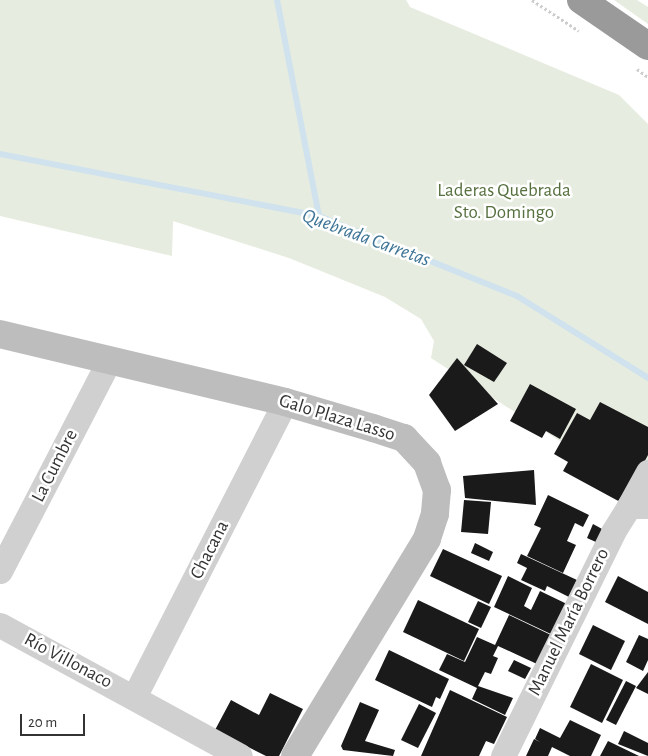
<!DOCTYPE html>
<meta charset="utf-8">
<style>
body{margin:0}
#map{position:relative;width:648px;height:756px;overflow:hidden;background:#fff;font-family:"Alegreya Sans",sans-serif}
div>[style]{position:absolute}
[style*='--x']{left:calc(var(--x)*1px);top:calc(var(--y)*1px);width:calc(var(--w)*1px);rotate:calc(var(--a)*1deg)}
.green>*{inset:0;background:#e6ecdf}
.stream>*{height:6px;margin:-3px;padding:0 3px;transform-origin:3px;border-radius:3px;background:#cfe2ee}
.building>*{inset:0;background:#1a1a1a}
.path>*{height:3px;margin-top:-1.5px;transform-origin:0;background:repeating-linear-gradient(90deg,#cdcdcd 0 2.5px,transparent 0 5px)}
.street>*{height:25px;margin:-12.5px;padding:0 12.5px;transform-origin:12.5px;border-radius:12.5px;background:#d0d0d0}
.secondary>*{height:28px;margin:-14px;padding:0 14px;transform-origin:14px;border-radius:14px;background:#bdbdbd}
.highway>*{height:28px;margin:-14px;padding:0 14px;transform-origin:14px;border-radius:14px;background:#9a9a9a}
span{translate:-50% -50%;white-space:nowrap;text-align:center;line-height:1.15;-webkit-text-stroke:5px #fff;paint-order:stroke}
.park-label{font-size:19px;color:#56703f}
.street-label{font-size:19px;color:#333}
.water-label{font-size:20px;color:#3f7597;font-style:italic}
.scale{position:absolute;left:20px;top:714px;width:65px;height:22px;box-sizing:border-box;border:2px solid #333;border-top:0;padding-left:6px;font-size:15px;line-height:18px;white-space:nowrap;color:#333;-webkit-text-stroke:4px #fff;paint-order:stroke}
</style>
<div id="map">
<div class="green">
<i style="clip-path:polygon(0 0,406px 0,410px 7px,619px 95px,648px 124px,648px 480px,566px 445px,431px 358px,434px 341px,421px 319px,385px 297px,289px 258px,173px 221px,172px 256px,0 216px)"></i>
<i style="clip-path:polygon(614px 0,637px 0,648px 7px,648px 24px)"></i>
</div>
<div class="stream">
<i style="--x:277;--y:0;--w:220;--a:79"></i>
<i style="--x:0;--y:154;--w:325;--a:11"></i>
<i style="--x:319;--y:216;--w:214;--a:22"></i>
<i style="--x:517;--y:296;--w:155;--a:32"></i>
</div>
<div class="building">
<i style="clip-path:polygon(477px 344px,507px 363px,494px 382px,464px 365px)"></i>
<i style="clip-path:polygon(457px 358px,498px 404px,455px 431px,429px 395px)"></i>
<i style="clip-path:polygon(530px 384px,576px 409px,560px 439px,546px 431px,542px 438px,510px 421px)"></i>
<i style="clip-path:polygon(600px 402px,648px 427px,648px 455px,622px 503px,563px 471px,568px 462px,554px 454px,577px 413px,590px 420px)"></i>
<i style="clip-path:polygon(534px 470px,536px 505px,465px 498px,463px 476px)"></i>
<i style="clip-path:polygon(548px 495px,589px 515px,583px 527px,575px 523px,567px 541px,576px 545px,563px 573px,527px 556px,541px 528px,534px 525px)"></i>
<i style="clip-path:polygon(464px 500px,491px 502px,488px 534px,461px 532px)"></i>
<i style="clip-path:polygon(593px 524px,604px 530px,598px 543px,587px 538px)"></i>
<i style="clip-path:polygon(475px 543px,493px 552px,489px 561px,471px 553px)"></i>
<i style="clip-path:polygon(443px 549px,502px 576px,489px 604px,430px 576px)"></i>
<i style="clip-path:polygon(521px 554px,577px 580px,569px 597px,547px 586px,545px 591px,521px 580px,527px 568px,517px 563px)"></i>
<i style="clip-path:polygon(508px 576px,532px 588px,524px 606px,531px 610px,540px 591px,569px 605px,555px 636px,494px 607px)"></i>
<i style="clip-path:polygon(618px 576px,648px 592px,648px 624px,605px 602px)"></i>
<i style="clip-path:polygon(418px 600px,479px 629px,464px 661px,403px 632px)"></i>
<i style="clip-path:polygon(478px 601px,491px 607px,481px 628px,468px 622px)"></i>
<i style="clip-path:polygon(509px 615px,551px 635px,537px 664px,498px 646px,493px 656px,498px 658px,491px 674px,485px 672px,478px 686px,513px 698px,505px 715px,472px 699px,477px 688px,439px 670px,447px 654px,465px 662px,477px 637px,495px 645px)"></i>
<i style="clip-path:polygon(593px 625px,625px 641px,611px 670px,579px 654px)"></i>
<i style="clip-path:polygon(639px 635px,648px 639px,648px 660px,643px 671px,626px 662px)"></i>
<i style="clip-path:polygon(389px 650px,449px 679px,440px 699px,436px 697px,432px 707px,375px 680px)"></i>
<i style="clip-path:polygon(514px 660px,531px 668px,525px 679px,508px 671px)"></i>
<i style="clip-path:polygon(591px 664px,623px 680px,602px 723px,570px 707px)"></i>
<i style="clip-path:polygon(648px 672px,648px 694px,636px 688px)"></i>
<i style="clip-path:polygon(626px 681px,636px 686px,616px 725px,606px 720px)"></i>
<i style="clip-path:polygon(450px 690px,507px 717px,494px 744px,486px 741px,479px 756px,421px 756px)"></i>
<i style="clip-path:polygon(270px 693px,303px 709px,279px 756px,266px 756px,215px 730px,231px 700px,259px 715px)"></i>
<i style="clip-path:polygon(360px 702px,379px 710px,365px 741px,395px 750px,393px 756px,343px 750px,341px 746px)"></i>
<i style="clip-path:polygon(419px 704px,436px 713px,418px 748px,401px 740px)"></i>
<i style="clip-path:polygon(570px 720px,601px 735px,591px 756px,570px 756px,552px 747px,548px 756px,526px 756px,534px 739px,540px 742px,535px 739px,540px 728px,560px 738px)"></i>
<i style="clip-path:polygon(624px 731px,648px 743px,648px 756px,618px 744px)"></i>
<i style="clip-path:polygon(608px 741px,639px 756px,600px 756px)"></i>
</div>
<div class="path">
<i style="--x:532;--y:0;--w:56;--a:33.4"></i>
<i style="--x:637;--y:69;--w:14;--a:36"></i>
</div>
<div class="street">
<i style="--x:629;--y:506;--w:39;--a:-61"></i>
<i style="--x:0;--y:571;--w:237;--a:-62.6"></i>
<i style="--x:0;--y:625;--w:273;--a:28.6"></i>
<i style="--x:134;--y:697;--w:331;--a:-62.9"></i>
<i style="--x:503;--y:756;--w:250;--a:-63.8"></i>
<i style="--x:613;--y:532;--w:31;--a:-58"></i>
<i style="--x:629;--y:506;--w:19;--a:0"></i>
</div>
<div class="secondary">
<i style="--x:0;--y:334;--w:293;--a:13.4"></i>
<i style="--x:285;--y:402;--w:92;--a:16.5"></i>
<i style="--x:373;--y:428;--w:33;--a:18"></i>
<i style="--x:404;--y:438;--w:34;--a:47"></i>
<i style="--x:427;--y:463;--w:29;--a:70"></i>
<i style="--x:437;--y:490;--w:24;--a:95"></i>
<i style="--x:435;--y:514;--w:26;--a:108"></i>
<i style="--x:427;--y:539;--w:254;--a:121.3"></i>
</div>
<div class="highway">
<i style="--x:581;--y:0;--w:81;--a:34.5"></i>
</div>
<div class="park-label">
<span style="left:504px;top:202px">Laderas Quebrada<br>Sto. Domingo</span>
</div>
<div class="street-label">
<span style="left:337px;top:418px;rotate:17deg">Galo Plaza Lasso</span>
<span style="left:55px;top:466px;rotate:-63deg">La Cumbre</span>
<span style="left:210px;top:550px;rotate:-63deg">Chacana</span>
<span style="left:569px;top:622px;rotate:-64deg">Manuel María Borrero</span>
<span style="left:68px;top:661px;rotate:28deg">Río Villonaco</span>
</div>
<div class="water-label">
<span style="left:366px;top:238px;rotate:20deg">Quebrada Carretas</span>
</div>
<div class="scale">20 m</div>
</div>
